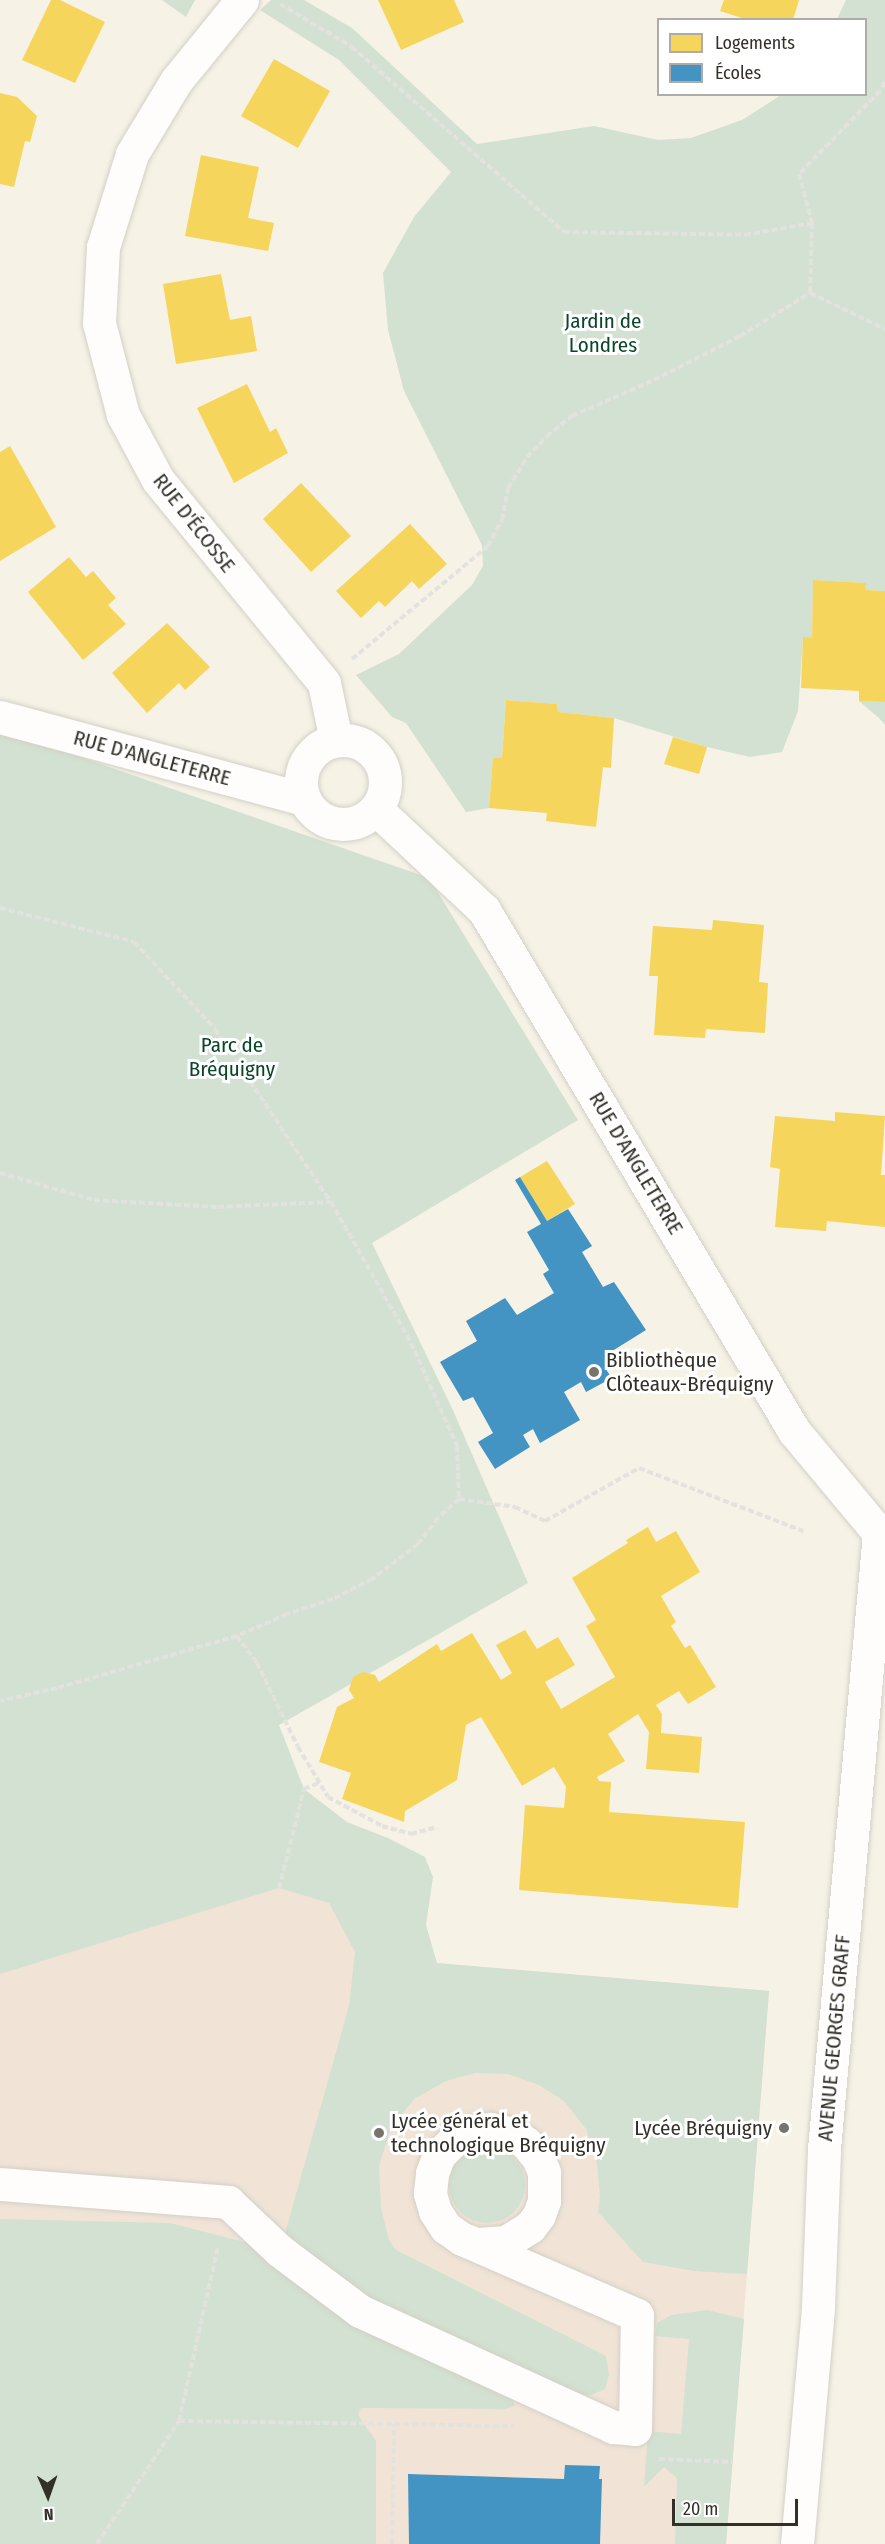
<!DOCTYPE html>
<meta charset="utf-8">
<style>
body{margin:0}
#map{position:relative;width:885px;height:2544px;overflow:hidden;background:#f6f2e6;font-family:"Fira Sans Condensed",sans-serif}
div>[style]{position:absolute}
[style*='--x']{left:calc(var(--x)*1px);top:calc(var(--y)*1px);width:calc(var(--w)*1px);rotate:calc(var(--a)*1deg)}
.education>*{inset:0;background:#f1e4d7}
.green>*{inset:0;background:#d2e1d1}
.round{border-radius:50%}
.homes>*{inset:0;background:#f6d55c}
.schools>*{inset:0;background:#4393c3}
.path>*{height:4px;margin-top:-2px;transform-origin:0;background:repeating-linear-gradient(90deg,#e3e2de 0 6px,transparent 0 9px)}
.roads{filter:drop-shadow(0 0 2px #d3d0c7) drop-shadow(0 0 2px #d3d0c7)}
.minor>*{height:33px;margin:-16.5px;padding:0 16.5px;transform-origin:16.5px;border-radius:16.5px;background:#fefdfb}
.minor>.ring{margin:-16.5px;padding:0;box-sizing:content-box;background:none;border:33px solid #fefdfb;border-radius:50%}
.dots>*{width:16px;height:16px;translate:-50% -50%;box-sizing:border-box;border:3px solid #fff;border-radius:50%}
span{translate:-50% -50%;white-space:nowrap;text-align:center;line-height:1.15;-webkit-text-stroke:6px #fff;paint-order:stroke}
.park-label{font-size:21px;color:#0a462a}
.street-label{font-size:21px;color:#333028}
.poi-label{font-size:21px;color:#333028}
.left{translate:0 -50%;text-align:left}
.right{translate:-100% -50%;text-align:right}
.legend{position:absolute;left:657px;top:18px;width:210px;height:78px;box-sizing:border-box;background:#fff;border:2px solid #adaca9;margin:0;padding:8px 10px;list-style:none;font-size:18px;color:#333028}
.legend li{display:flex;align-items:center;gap:12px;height:30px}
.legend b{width:30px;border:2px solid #adaca9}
.north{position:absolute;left:18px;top:2466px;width:60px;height:60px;-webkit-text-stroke:4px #fff;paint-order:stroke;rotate:178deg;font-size:16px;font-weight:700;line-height:24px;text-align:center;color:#333028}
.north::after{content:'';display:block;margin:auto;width:21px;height:27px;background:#333028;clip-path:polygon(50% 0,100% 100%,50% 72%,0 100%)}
.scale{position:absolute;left:672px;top:2499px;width:126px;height:27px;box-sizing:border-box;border:3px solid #333028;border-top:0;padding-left:8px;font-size:18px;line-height:21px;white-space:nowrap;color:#333028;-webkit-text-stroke:4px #fff;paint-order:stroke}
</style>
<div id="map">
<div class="education">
<i style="clip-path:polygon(278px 1726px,304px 1789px,437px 1963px,769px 1991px,726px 2544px,0 2544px,0 1823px)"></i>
</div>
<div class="green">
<i style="clip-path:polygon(162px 0,195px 0,186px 17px)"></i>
<i style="clip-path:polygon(271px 0,304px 0,352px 28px,477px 144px,594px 126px,658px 140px,691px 138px,742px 120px,781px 95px,866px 94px,866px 20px,837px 19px,846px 0,885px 0,885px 591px,865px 590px,865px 583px,813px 580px,812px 638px,803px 638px,798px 711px,782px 752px,750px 757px,707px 747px,614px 718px,558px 712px,557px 704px,506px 700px,502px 758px,493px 758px,489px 808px,466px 812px,406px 723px,392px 717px,356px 675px,399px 654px,472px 585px,483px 566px,482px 545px,404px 391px,388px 330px,383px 273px,414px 217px,451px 172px,339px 60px,260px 10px)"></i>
<i style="clip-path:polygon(859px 701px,885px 702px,885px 725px,879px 718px)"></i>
<i style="clip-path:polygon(0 729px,429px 878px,578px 1120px,372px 1243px,452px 1408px,528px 1583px,279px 1725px,304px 1789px,347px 1822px,388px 1838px,425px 1857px,433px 1877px,426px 1925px,437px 1963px,769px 1991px,747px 2274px,694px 2271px,643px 2262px,598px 2212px,600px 2197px,597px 2163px,586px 2129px,564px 2101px,539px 2085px,508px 2074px,475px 2073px,446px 2081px,414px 2099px,391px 2128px,379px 2166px,381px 2208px,389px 2240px,396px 2250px,606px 2356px,609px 2375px,605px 2389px,591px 2395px,510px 2392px,515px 2406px,505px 2409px,361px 2408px,358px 2415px,376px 2441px,376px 2544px,0 2544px,0 2219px,170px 2223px,280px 2251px,349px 2006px,355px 1952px,329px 1903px,279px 1888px,0 1974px)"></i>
<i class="round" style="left:449px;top:2147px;width:76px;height:76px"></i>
<i style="clip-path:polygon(707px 2310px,744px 2319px,726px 2544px,675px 2544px,677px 2478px,664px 2467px,644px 2487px,648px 2431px,681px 2434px,689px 2339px,655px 2336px,657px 2323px,671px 2315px)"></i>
</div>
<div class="homes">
<i style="clip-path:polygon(51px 0,60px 0,105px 22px,75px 83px,22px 60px)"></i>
<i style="clip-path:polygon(378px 0,454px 0,464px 22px,401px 50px)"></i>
<i style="clip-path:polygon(724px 0,799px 0,793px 20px,748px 20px,720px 11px)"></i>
<i style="clip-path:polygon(274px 59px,330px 91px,298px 148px,241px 116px)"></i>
<i style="clip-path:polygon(0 93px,17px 97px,37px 116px,30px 142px,25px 141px,14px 187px,0 184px)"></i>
<i style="clip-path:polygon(201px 155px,259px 167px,248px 218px,274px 223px,268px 251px,185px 236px)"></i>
<i style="clip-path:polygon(221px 274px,230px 320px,251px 316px,257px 351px,176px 364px,163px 284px)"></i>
<i style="clip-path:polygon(247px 384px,270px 432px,276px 428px,288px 453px,234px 483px,197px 408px)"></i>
<i style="clip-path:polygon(10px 446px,56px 527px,0 561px,0 452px)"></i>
<i style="clip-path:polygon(301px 483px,351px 536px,311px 572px,263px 519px)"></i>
<i style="clip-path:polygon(410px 524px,447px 564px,419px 589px,412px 581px,385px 607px,379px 601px,361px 618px,336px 591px)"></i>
<i style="clip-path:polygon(69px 557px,86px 577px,93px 571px,116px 598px,108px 605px,126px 624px,83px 660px,28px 592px)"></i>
<i style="clip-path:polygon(813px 580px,866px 583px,865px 590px,885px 591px,885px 702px,859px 701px,859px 691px,801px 688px,803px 637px,812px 638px)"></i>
<i style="clip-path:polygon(167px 623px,210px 667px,185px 690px,179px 683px,147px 713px,112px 673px)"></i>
<i style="clip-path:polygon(506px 700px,557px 704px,558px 712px,614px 718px,611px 768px,603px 767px,596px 827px,546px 821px,547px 813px,489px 808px,493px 758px,502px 758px)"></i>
<i style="clip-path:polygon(673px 737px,707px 747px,699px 774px,664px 764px)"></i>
<i style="clip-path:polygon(713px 920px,764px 925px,759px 982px,768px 983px,765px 1033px,706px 1029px,705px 1038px,654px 1035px,658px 976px,649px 976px,653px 926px,712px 930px)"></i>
<i style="clip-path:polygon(835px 1112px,885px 1116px,881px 1175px,885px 1175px,885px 1227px,827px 1221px,826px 1231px,775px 1227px,780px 1169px,770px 1167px,775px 1116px,835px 1121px)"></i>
<i style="clip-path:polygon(547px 1161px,575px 1204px,547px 1221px,520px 1177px)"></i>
<i style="clip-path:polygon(648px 1527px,656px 1542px,676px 1531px,700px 1572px,661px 1596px,676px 1622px,671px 1626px,685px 1648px,690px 1645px,716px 1687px,688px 1704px,679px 1691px,656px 1705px,662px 1714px,661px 1733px,702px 1737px,699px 1773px,646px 1769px,649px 1732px,638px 1714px,608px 1734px,625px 1761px,597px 1777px,599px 1781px,611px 1782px,609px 1812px,745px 1822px,738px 1908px,519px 1890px,525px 1805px,564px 1808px,566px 1787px,554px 1767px,522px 1786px,481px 1717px,466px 1725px,457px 1780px,405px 1811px,404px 1822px,342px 1799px,351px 1773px,319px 1762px,337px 1707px,354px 1698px,349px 1690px,353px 1677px,363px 1672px,375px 1675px,379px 1682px,437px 1644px,441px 1651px,472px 1633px,501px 1680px,512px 1673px,496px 1645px,525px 1630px,537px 1649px,558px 1637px,575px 1665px,545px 1682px,561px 1709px,615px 1677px,586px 1626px,596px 1620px,572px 1578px,628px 1543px,626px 1540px)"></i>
</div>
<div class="schools">
<i style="clip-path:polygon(520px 1177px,547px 1221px,568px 1209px,592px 1246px,582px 1252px,603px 1287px,614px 1282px,646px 1330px,609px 1353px,614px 1363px,605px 1368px,612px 1378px,586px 1392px,581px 1382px,564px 1392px,580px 1420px,540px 1443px,533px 1429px,523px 1435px,530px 1447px,495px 1469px,478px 1442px,493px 1433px,473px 1397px,463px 1401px,440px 1362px,477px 1341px,466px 1321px,505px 1298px,517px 1315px,554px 1293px,543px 1274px,549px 1270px,527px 1232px,541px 1224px,515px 1180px)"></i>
<i style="clip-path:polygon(565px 2465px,600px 2466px,599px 2479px,602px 2479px,600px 2544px,409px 2544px,408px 2474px,564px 2479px)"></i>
</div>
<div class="path">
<i style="--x:280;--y:4;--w:84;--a:30.8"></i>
<i style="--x:352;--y:47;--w:281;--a:41.1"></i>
<i style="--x:564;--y:232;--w:181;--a:0.9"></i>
<i style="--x:745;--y:235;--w:68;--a:-10.2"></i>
<i style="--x:885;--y:82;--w:10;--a:119"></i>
<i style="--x:880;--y:91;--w:116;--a:134.3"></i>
<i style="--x:799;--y:174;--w:51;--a:75.1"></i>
<i style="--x:812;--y:223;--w:70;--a:91.6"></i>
<i style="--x:810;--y:293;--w:83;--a:25.6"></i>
<i style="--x:352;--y:659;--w:177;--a:-39.7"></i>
<i style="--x:488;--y:546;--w:30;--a:-62"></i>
<i style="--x:502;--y:520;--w:33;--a:-79"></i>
<i style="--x:508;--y:488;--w:36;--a:-58"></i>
<i style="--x:527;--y:457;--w:29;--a:-46"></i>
<i style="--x:547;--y:436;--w:32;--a:-39"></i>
<i style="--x:572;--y:416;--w:90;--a:-23.7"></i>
<i style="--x:654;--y:380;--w:97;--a:-27.1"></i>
<i style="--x:740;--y:336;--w:82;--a:-31.6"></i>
<i style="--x:0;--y:908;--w:138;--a:14.2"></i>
<i style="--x:134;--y:942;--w:119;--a:47"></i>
<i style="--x:215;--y:1029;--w:208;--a:56.2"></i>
<i style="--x:331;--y:1202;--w:162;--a:60.4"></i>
<i style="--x:411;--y:1343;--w:113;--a:65.9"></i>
<i style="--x:457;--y:1446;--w:53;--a:87.8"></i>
<i style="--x:459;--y:1499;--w:28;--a:138"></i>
<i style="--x:438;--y:1518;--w:33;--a:128"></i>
<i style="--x:418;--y:1544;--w:58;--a:142.7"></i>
<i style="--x:372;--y:1579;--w:44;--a:152.9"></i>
<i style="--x:333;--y:1599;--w:48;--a:161.9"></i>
<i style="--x:287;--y:1614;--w:55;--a:156.3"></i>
<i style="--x:237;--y:1636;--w:187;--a:163.9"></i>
<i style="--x:57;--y:1688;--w:58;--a:167.2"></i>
<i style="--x:0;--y:1173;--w:98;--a:16"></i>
<i style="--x:94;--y:1200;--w:124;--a:3.2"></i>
<i style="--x:218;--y:1207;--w:112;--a:-2.6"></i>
<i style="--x:459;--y:1499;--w:57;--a:8.1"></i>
<i style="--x:515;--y:1507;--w:33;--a:25"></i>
<i style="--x:545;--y:1521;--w:108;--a:-29.4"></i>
<i style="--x:639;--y:1468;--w:176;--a:21"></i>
<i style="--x:237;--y:1636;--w:34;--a:53"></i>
<i style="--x:257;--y:1663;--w:93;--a:64"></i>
<i style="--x:298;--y:1747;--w:58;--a:59"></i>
<i style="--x:328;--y:1797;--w:61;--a:28.2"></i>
<i style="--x:382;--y:1826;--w:30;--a:15"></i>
<i style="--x:411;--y:1834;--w:27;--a:-15"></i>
<i style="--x:279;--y:1888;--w:102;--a:-75.8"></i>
<i style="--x:304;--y:1789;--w:16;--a:-22"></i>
<i style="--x:179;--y:2421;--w:215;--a:0.8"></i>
<i style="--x:659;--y:2459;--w:74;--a:2.3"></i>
<i style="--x:97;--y:2544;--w:148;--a:-56.3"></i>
<i style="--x:179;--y:2421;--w:178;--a:-77.4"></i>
<i style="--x:392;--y:2544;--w:120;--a:-89"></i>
<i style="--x:394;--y:2424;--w:120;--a:1"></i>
</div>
<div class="roads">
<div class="minor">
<i style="--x:242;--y:0;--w:104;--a:129.2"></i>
<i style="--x:176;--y:81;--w:85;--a:121.1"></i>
<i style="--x:132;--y:154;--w:97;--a:107.3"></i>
<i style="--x:103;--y:247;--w:76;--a:93"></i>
<i style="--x:99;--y:323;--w:95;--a:75.4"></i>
<i style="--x:123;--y:415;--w:74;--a:61.7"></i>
<i style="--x:158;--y:480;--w:262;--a:50.7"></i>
<i style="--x:324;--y:683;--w:58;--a:78.1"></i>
<i style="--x:0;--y:717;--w:315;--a:15.1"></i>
<i class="ring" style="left:301px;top:740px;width:51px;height:51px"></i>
<i style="--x:376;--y:809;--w:148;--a:43.1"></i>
<i style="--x:484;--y:910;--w:606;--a:59.25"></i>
<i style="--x:794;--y:1431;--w:133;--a:50.2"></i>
<i style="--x:0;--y:2184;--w:229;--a:4.5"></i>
<i style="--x:228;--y:2202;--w:71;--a:43.3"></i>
<i style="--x:280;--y:2251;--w:100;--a:36.9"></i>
<i style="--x:360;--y:2311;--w:278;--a:24.6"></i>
<i style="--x:613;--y:2427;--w:22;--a:5"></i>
<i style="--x:635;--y:2429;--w:114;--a:-89"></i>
<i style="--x:637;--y:2315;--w:191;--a:-156.5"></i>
<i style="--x:462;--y:2239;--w:19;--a:-145"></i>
<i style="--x:446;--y:2228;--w:20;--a:-123"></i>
<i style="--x:435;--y:2211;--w:19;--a:-106"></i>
<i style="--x:430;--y:2193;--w:20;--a:-84"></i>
<i style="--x:432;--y:2173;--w:19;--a:-69"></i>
<i style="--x:439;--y:2155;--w:20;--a:-45"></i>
<i style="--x:453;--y:2141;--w:19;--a:-28"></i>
<i style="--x:470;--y:2132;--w:20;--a:-9"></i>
<i style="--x:490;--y:2129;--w:19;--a:12"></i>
<i style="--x:509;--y:2133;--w:20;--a:30"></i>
<i style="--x:526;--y:2143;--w:19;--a:51"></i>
<i style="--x:538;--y:2158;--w:15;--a:67"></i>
<i style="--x:544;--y:2172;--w:29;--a:90"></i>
<i style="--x:544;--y:2201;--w:15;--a:110"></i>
<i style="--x:539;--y:2215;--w:15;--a:127"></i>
<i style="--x:530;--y:2227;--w:28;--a:148"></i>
<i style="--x:506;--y:2242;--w:30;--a:176"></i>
<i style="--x:476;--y:2244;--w:15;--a:-160"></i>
<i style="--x:797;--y:2544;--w:238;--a:-84.9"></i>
<i style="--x:818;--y:2307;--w:158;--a:-87.8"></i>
<i style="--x:824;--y:2149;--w:618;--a:-84.9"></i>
</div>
</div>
<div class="dots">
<i style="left:594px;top:1372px;background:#77746a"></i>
<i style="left:784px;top:2128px;background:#77746a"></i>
<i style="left:379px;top:2133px;background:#77746a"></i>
</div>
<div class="park-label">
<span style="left:603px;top:333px">Jardin de<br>Londres</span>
<span style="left:232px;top:1057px">Parc de<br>Bréquigny</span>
</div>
<div class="street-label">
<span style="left:194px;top:523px;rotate:52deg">RUE D'ÉCOSSE</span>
<span style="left:152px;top:758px;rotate:15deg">RUE D'ANGLETERRE</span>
<span style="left:636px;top:1163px;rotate:59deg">RUE D'ANGLETERRE</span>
<span style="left:834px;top:2038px;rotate:-85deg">AVENUE GEORGES GRAFF</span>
</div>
<div class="poi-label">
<span class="left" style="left:606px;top:1372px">Bibliothèque<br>Clôteaux-Bréquigny</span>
<span class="left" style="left:391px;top:2133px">Lycée général et<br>technologique Bréquigny</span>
<span class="right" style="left:772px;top:2128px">Lycée Bréquigny</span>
</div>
<ul class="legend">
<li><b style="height:16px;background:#f6d55c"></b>Logements</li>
<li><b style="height:16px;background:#4393c3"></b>Écoles</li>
</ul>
<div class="north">N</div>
<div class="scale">20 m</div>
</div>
